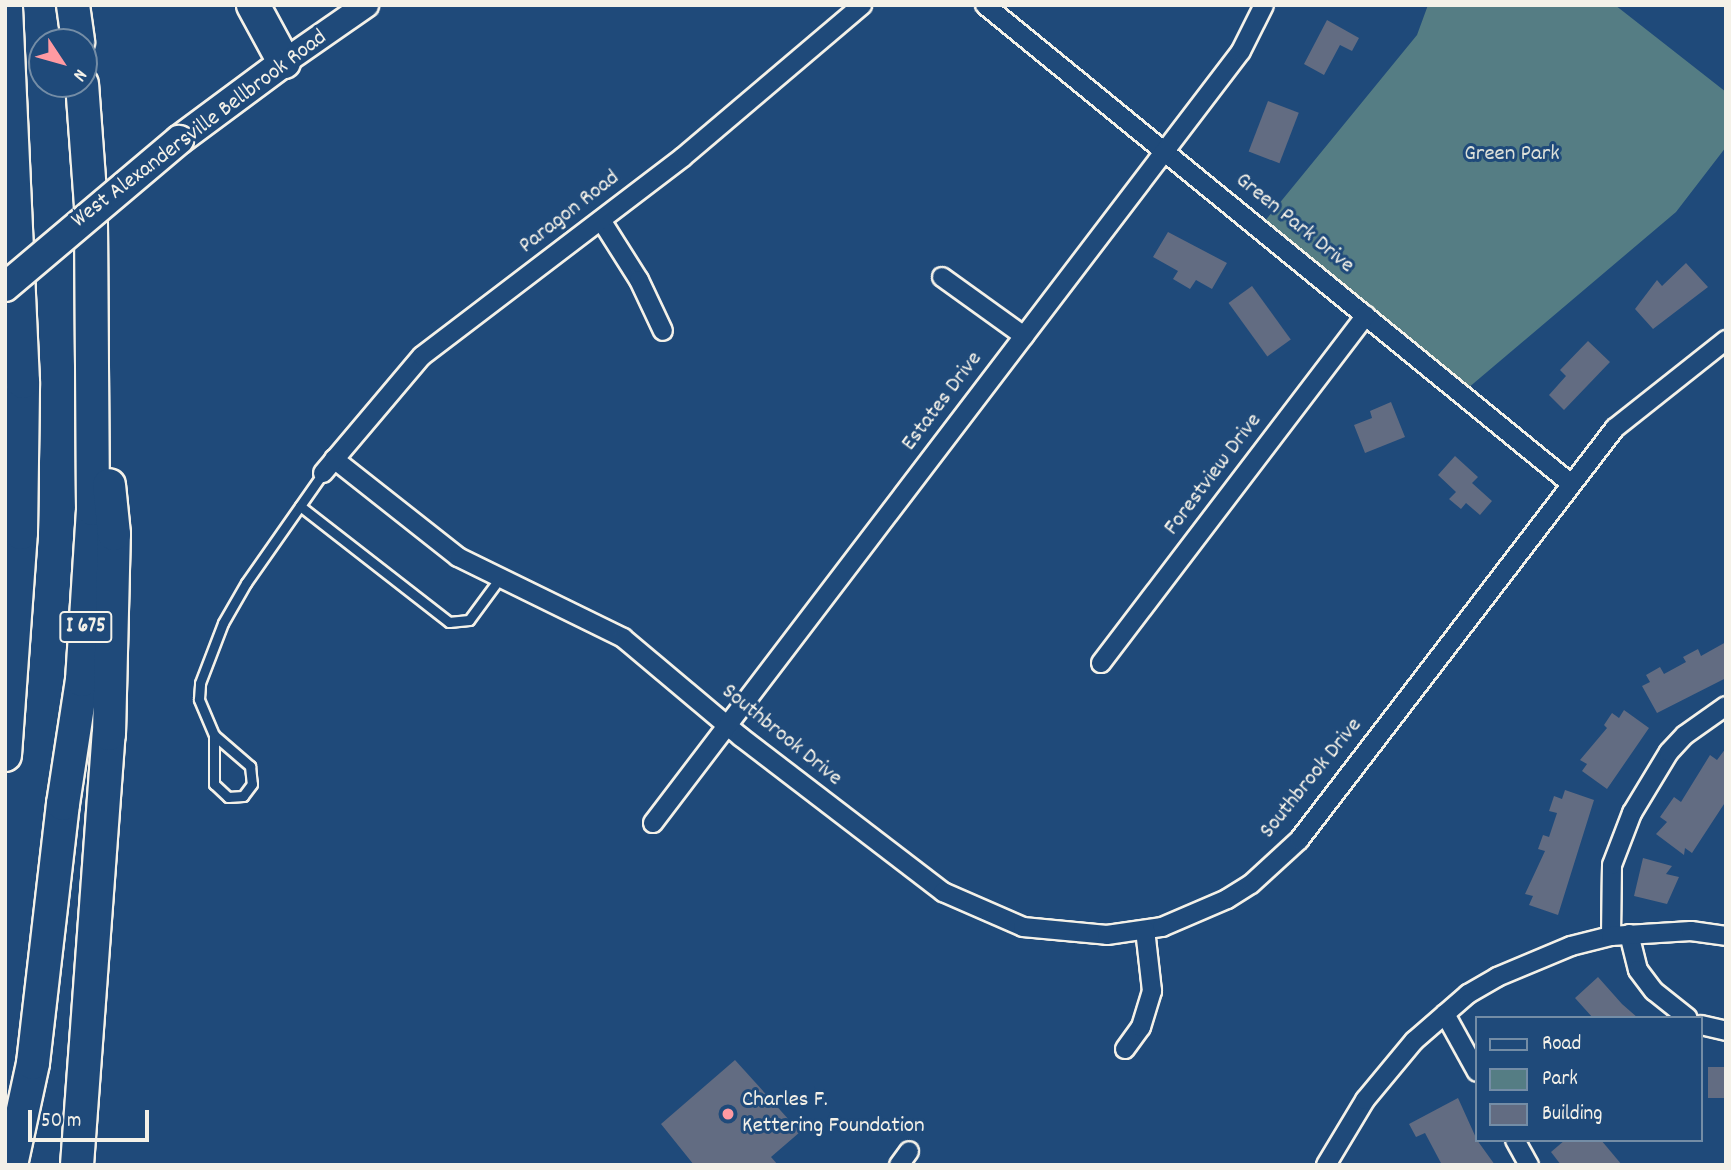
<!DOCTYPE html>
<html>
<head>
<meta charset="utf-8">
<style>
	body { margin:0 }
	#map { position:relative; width:1731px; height:1170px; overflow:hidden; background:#1f4a7a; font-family:Dekko,sans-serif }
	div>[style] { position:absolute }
	.green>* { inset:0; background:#557d84 }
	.building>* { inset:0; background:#626c82; transform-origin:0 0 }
	.roads { filter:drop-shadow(2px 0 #f4f1e8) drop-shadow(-2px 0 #f4f1e8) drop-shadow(0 2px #f4f1e8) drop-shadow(0 -2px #f4f1e8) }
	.lane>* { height:9px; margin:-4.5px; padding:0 4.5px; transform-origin:4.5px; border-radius:4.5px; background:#1f4a7a }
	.street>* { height:18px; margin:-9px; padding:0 9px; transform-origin:9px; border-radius:9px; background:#1f4a7a }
	.secondary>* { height:24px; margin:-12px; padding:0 12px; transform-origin:12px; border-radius:12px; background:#1f4a7a }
	.primary>* { height:28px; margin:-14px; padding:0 14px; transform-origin:14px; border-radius:14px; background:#1f4a7a }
	.highway>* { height:32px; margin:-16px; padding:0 16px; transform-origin:16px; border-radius:16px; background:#1f4a7a }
	.bridges { filter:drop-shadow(2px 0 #f4f1e8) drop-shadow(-2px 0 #f4f1e8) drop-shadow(0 2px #f4f1e8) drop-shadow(0 -2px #f4f1e8) }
	.primary-bridge>* { height:28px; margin:-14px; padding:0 14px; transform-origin:14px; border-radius:14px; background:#1f4a7a }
	.dots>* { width:19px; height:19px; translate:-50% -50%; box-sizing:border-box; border:4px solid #1f4a7a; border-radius:50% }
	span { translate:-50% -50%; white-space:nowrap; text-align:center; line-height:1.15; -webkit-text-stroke:6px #1f4a7a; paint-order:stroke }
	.shield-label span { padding:2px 5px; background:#1f4a7a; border:2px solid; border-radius:5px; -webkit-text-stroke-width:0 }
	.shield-label { font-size:21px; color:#f4f1e8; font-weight:700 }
	.street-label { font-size:23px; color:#f4f1e8 }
	.park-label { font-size:23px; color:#dce0d9 }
	.poi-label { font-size:23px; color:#f4f1e8 }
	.left { translate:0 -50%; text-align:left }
	.frame { position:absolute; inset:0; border:7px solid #f4f1e8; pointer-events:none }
	.legend { position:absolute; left:1475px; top:1016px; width:228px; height:126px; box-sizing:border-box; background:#1f4a7a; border:2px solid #748da6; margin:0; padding:9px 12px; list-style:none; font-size:21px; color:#f4f1e8 }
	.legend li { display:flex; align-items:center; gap:14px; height:35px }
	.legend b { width:35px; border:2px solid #748da6 }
	.north { position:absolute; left:28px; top:28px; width:70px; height:70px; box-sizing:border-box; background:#1f4a7a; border:2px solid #748da6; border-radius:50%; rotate:126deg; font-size:19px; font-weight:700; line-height:28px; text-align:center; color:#f4f1e8 }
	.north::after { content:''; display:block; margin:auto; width:24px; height:32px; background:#ff9aa2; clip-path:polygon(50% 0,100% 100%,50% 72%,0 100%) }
	.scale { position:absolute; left:28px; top:1110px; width:121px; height:32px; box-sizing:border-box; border:4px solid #f4f1e8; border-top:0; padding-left:9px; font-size:21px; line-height:24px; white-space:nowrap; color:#f4f1e8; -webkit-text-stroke:5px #1f4a7a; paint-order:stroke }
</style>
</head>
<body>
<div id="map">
	<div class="green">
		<div style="clip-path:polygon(1428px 5px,1615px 5px,1726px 92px,1726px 147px,1676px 212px,1461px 394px,1260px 227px,1417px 35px)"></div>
	</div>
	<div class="building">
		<div style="clip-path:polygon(1327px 20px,1359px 38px,1352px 51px,1340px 45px,1324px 75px,1304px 64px)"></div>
		<div style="left:1268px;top:101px;width:33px;height:54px;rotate:21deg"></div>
		<div style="clip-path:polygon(1168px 232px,1227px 263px,1212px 289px,1196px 280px,1190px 289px,1173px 279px,1178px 271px,1153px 257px)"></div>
		<div style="clip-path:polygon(1686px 263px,1708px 287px,1653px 329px,1635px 309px,1657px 280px,1662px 286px)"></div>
		<div style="left:1252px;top:286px;width:66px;height:29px;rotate:54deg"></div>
		<div style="clip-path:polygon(1588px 341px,1610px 362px,1564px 410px,1549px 395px,1566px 376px,1560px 370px)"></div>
		<div style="clip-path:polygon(1391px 402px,1405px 437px,1365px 453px,1354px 425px,1372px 418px,1370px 411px)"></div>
		<div style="clip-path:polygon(1455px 456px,1478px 477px,1472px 483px,1492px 501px,1480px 515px,1466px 503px,1461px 509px,1449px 499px,1456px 492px,1438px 475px)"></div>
		<div style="clip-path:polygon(1726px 642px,1726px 678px,1657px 713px,1642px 686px,1650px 682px,1646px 675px,1660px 667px,1664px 674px,1686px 662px,1683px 657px,1698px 649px,1701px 656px)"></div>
		<div style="clip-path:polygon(1624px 710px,1649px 728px,1607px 789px,1582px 771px,1587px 764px,1580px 760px,1607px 728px,1604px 725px,1612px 713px,1619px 718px)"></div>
		<div style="clip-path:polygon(1726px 748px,1726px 801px,1692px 853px,1685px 848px,1684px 855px,1656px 834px,1667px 822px,1660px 817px,1674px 797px,1681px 802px,1710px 755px,1717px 760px)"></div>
		<div style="clip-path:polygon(1565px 790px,1594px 800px,1558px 915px,1529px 905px,1533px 896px,1525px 894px,1545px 851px,1538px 849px,1543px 835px,1549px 837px,1557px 813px,1549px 811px,1554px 796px,1562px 799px)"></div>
		<div style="clip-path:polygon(1643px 858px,1672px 866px,1666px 874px,1679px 877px,1667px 904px,1634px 896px)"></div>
		<div style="clip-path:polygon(1598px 977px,1622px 1004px,1638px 1018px,1593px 1018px,1575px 998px)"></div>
		<div style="clip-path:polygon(735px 1060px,800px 1132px,771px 1157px,778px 1165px,694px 1165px,661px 1124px)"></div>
		<div style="left:1708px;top:1067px;width:18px;height:31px"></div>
		<div style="clip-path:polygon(1458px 1098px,1477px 1140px,1495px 1165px,1442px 1165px,1425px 1133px,1416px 1137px,1409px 1124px)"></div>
		<div style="clip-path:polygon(1565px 1140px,1601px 1140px,1622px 1165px,1561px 1165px,1551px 1152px)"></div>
	</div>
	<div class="roads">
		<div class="lane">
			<div style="left:300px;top:506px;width:189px;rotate:37.9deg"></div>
			<div style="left:449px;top:622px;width:20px;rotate:-6deg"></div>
			<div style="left:469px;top:620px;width:52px;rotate:-53.6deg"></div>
			<div style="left:214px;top:735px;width:48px;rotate:40.7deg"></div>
			<div style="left:250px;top:766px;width:18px;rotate:84deg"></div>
			<div style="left:252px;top:784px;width:15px;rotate:127deg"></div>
			<div style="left:243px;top:796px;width:15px;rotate:176deg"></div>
			<div style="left:228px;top:797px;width:19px;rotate:-137deg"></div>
			<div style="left:214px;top:784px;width:49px;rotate:-90deg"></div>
			<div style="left:214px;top:735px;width:39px;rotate:-113deg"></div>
			<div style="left:199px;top:699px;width:16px;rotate:-86deg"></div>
			<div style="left:200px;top:683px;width:64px;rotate:-69deg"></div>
			<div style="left:223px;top:623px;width:46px;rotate:-60.1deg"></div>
			<div style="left:246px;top:583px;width:134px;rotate:-55deg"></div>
		</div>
		<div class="street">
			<div style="left:985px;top:5px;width:755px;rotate:39.25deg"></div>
			<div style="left:601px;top:220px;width:71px;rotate:57.7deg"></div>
			<div style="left:639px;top:280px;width:56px;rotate:64.8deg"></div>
			<div style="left:942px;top:277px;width:101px;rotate:35.7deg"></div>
			<div style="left:334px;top:459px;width:158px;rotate:38.3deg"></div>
			<div style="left:458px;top:557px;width:184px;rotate:26.1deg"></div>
			<div style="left:623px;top:638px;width:154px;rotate:40deg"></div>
			<div style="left:741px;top:737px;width:255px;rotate:37.5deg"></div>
			<div style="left:943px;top:892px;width:87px;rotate:23.6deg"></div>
			<div style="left:1023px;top:927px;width:84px;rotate:5.4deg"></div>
			<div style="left:1107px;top:935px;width:56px;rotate:-8.3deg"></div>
			<div style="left:1162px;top:927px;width:71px;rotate:-23.3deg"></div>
			<div style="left:1227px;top:899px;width:28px;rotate:-32deg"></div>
			<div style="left:1251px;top:884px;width:65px;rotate:-42.5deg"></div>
			<div style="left:1299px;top:840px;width:519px;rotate:-52.51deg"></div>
			<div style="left:1615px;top:428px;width:142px;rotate:-38.4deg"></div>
			<div style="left:323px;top:473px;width:153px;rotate:-49.8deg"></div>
			<div style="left:422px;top:356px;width:328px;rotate:-37.3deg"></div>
			<div style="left:683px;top:157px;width:235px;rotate:-40.3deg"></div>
			<div style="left:1101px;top:663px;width:437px;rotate:-52.7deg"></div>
			<div style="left:653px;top:823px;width:970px;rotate:-52.7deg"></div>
			<div style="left:1241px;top:51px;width:51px;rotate:-63.4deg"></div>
			<div style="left:1629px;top:934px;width:37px;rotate:76deg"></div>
			<div style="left:1638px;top:970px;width:26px;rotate:53deg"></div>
			<div style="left:1654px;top:991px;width:43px;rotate:38.5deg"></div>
			<div style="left:1611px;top:936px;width:71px;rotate:-89.2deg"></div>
			<div style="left:1612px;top:865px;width:56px;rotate:-69deg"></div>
			<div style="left:1632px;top:813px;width:71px;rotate:-58.8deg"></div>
			<div style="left:1669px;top:752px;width:23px;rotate:-47deg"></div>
			<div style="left:1685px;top:735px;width:50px;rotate:-35.3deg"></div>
			<div style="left:1445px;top:1014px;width:66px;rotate:61.1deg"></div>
			<div style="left:1701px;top:1025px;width:26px;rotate:13deg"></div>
			<div style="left:1125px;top:1049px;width:27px;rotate:-54deg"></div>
			<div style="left:1141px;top:1027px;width:38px;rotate:-73deg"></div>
			<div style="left:1152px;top:991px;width:61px;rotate:-96.5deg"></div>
			<div style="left:1515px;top:1140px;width:29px;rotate:61deg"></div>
			<div style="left:899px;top:1165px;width:17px;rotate:-54deg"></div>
			<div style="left:1326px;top:1165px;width:76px;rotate:-59deg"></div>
			<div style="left:1365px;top:1100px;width:77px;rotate:-50.3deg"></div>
			<div style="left:1414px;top:1041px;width:72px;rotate:-41deg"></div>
			<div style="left:1468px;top:994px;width:34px;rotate:-30deg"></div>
			<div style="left:1497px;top:977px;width:80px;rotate:-22.7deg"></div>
			<div style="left:1571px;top:946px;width:41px;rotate:-14deg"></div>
			<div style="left:1611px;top:936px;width:80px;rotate:-3.6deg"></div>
			<div style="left:1691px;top:931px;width:35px;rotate:8deg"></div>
		</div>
		<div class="secondary">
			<div style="left:284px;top:62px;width:100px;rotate:-34.8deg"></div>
		</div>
		<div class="primary">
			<div style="left:179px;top:140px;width:131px;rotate:-36.6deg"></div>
		</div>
		<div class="highway">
			<div style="left:73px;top:5px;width:37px;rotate:82deg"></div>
			<div style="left:253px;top:5px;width:65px;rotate:61.5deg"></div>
			<div style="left:5px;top:755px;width:223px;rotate:-85.9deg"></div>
			<div style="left:21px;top:533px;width:151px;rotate:-89.2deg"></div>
			<div style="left:23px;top:382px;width:377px;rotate:-92.6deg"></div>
			<div style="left:11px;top:1165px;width:104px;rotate:-77.8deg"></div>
			<div style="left:33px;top:1063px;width:261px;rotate:-83.4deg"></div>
			<div style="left:63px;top:804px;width:125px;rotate:-81.3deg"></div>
			<div style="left:82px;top:680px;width:171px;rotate:-86.3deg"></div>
			<div style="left:93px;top:509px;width:303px;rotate:-90.4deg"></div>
			<div style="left:91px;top:206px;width:122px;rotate:-94.2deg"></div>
			<div style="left:77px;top:1165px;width:432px;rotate:-85.8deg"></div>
			<div style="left:109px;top:734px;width:200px;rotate:-88.6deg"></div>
			<div style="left:114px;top:534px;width:49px;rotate:-95.8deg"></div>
		</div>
	</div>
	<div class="bridges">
		<div class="primary-bridge">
			<div style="left:5px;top:287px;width:228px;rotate:-40.2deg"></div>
		</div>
	</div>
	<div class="dots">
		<div style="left:728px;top:1114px;background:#ff9aa2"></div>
	</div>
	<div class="shield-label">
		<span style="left:86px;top:627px">I 675</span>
	</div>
	<div class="street-label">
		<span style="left:200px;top:130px;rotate:-37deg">West Alexandersville Bellbrook Road</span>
		<span style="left:570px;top:213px;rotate:-38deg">Paragon Road</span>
		<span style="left:1294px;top:224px;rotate:39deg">Green Park Drive</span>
		<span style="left:943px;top:402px;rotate:-53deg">Estates Drive</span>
		<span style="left:1214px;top:475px;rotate:-53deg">Forestview Drive</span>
		<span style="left:781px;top:736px;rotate:39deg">Southbrook Drive</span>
		<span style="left:1312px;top:779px;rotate:-51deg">Southbrook Drive</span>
	</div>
	<div class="park-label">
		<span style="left:1512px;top:155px">Green Park</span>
	</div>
	<div class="poi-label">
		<span class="left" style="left:742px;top:1114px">Charles F.<br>Kettering Foundation</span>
	</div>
	<div class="frame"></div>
	<ul class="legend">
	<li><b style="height:9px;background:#1f4a7a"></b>Road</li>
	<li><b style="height:19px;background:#557d84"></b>Park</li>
	<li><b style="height:19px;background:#626c82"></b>Building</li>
	</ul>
	<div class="north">N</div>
	<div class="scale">50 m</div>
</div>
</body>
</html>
